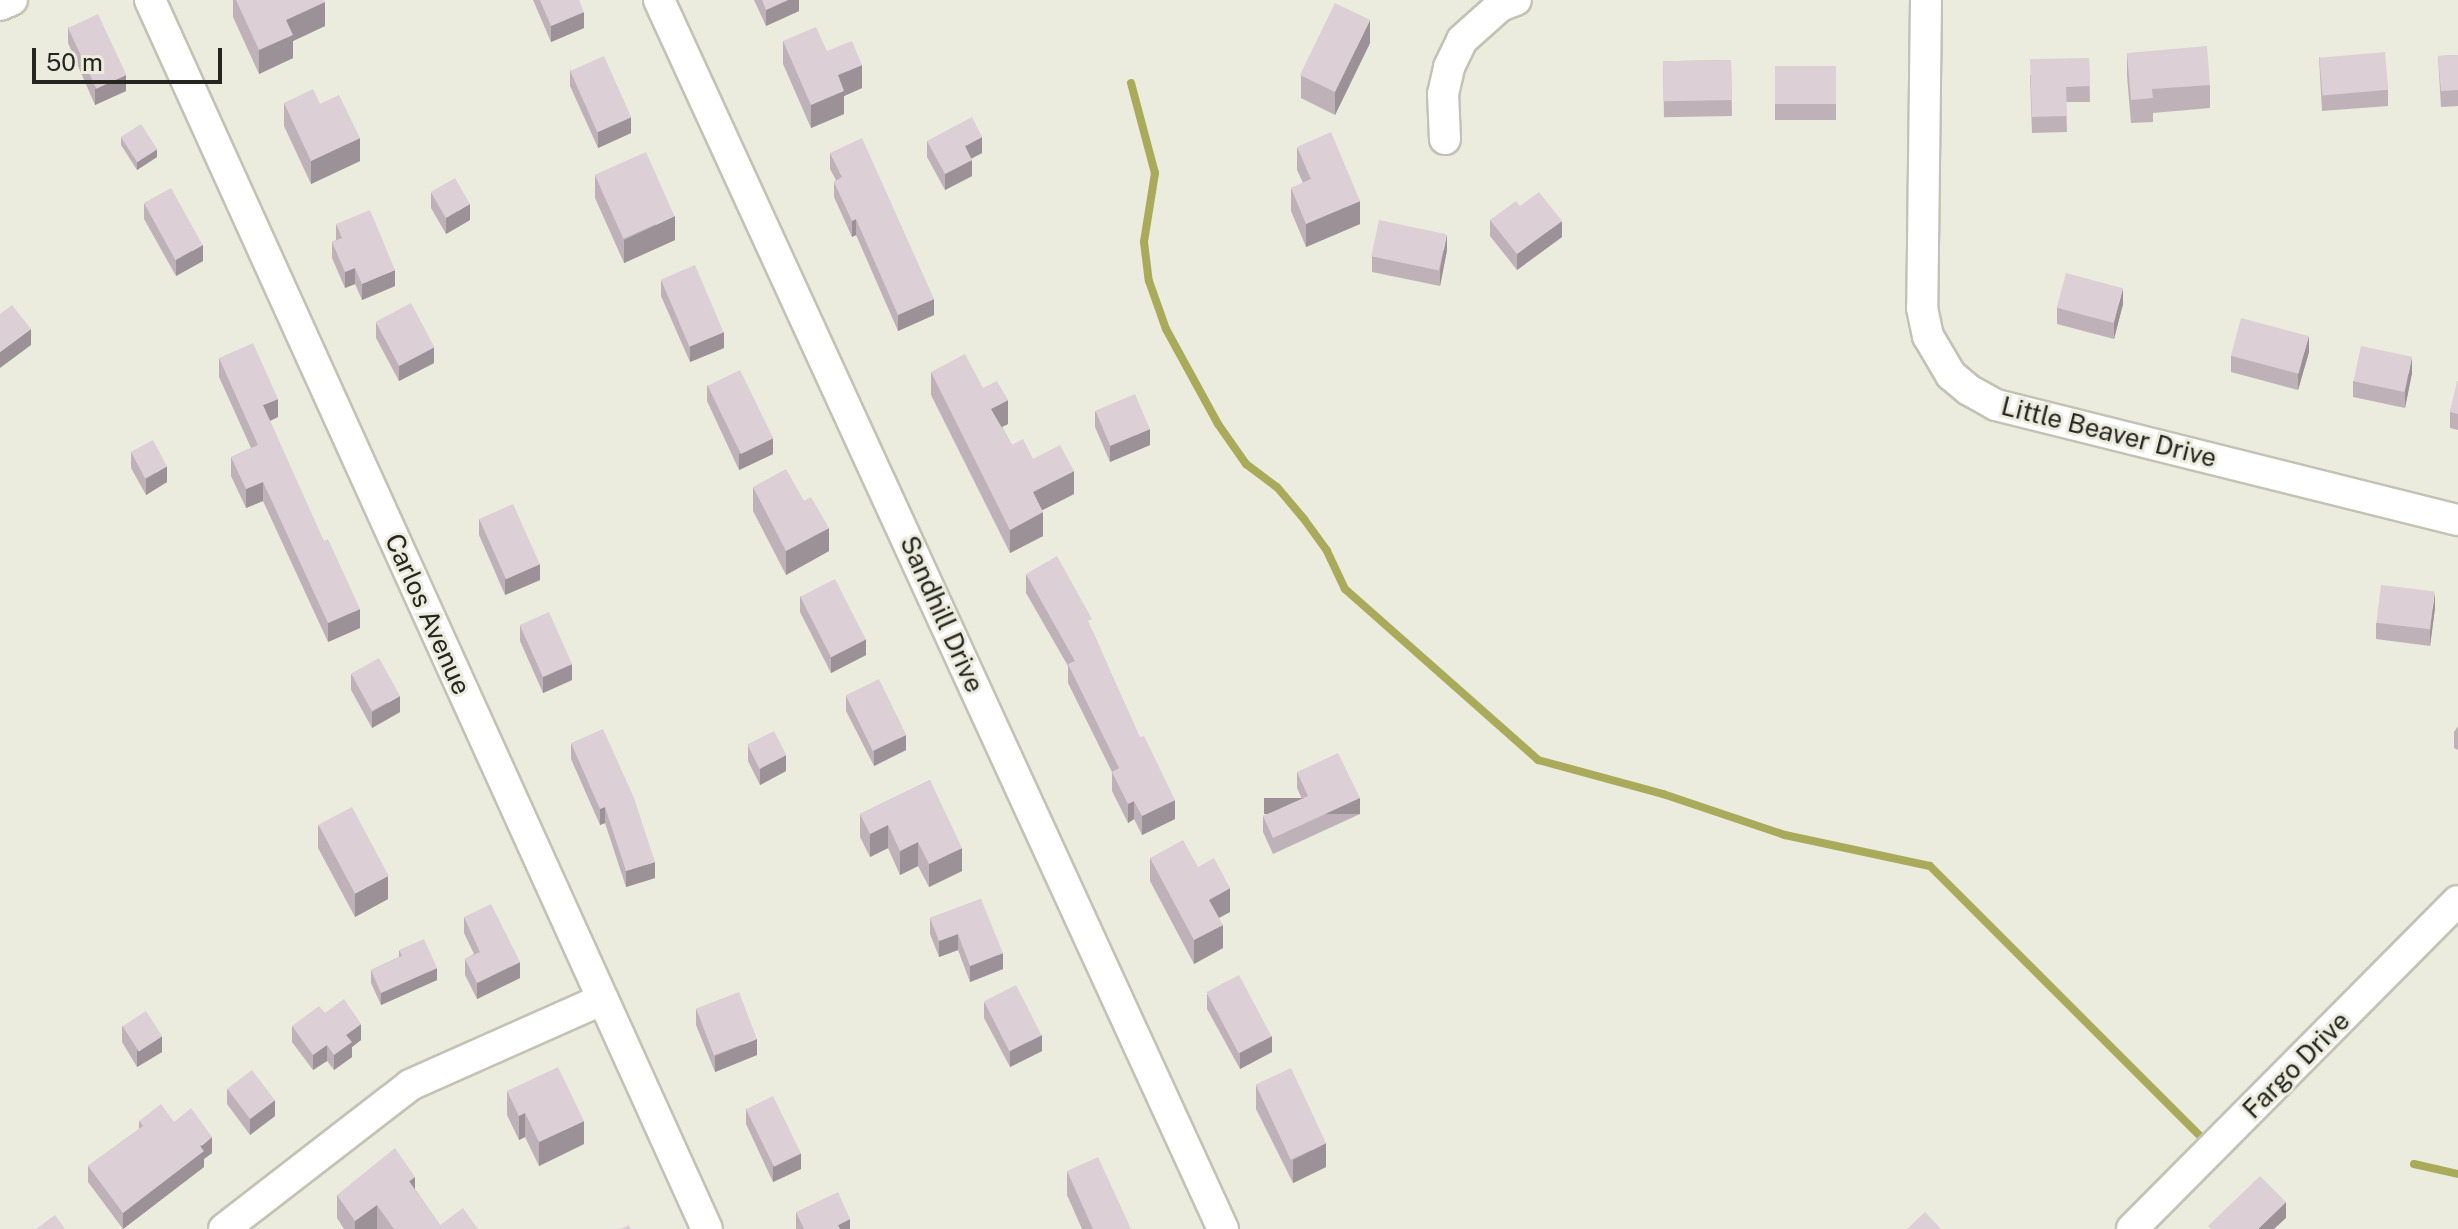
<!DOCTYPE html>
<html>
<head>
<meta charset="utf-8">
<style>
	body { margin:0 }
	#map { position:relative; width:2458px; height:1229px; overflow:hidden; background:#ebecde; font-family:"Public Sans",sans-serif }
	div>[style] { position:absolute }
	.stream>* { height:8px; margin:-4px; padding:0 4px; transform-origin:4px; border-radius:4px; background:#aaaa5b }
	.roads { filter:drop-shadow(2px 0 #c2c2b5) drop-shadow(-2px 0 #c2c2b5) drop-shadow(0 2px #c2c2b5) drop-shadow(0 -2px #c2c2b5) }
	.street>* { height:30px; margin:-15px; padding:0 15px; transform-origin:15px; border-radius:15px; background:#fff }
	.wall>* { inset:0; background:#beb2b8; transform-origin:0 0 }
	.shaded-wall>* { inset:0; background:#9b9196; transform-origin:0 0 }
	.building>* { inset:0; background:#ddcfd6; transform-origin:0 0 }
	span { translate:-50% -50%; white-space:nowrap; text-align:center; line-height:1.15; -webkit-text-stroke:6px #ebecde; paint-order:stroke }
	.street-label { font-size:26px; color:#262621 }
	.scale { position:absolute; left:32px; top:48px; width:190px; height:36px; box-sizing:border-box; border:4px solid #262621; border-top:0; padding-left:10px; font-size:24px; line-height:28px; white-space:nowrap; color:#262621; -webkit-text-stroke:6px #ebecde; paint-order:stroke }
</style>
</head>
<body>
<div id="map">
	<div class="stream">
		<div style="left:1131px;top:83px;width:93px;rotate:75.1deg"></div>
		<div style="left:1155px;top:173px;width:70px;rotate:99.1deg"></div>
		<div style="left:1144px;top:242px;width:39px;rotate:83deg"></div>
		<div style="left:1149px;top:281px;width:51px;rotate:70.5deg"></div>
		<div style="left:1166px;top:329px;width:108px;rotate:61.3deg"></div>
		<div style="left:1218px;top:424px;width:49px;rotate:55deg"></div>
		<div style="left:1246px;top:464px;width:39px;rotate:37deg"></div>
		<div style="left:1277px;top:487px;width:42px;rotate:49.8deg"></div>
		<div style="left:1304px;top:519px;width:39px;rotate:54deg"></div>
		<div style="left:1327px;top:551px;width:42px;rotate:64.7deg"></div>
		<div style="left:1345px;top:589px;width:258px;rotate:41.5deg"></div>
		<div style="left:1538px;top:760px;width:130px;rotate:15.2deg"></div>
		<div style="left:1663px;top:794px;width:129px;rotate:18.6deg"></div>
		<div style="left:1785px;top:835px;width:148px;rotate:12.1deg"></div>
		<div style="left:1930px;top:866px;width:386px;rotate:45deg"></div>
		<div style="left:2414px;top:1164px;width:45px;rotate:12.8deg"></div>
	</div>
	<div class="roads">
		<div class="street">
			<div style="left:150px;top:0;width:1349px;rotate:65.62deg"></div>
			<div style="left:659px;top:0;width:1352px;rotate:65.35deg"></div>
			<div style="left:1926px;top:0;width:308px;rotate:90.7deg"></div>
			<div style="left:1922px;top:308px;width:29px;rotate:78deg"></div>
			<div style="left:1928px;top:336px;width:45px;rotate:59.5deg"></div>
			<div style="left:1951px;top:375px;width:23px;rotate:40deg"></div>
			<div style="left:1969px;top:390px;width:31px;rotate:29deg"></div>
			<div style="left:1996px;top:405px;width:476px;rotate:14deg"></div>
			<div style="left:0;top:5px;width:13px;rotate:-23deg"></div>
			<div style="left:1445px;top:139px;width:45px;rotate:-92.5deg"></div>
			<div style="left:1443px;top:94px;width:28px;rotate:-77deg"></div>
			<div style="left:1449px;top:67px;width:30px;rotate:-64deg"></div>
			<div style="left:1462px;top:40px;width:51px;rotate:-41.8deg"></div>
			<div style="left:1500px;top:6px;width:17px;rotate:-21deg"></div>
			<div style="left:224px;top:1229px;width:235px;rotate:-37.7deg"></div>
			<div style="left:410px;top:1085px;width:211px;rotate:-24deg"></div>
			<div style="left:2132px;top:1229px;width:462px;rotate:-45.2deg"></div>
		</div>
	</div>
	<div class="wall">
		<div style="clip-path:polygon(233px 0,324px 0,325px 26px,293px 41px,293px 58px,259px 74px,233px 17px)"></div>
		<div style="clip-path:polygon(533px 0,579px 0,584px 28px,551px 42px)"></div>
		<div style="clip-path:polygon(754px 0,799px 0,799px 11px,766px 26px)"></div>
		<div style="clip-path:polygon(68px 27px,126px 91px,95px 105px,68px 43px)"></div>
		<div style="clip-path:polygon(783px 41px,827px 51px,862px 88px,844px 96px,844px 114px,811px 128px,783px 64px)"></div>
		<div style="clip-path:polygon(1370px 43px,1335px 115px,1301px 98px,1301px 75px)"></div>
		<div style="clip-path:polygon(2127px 53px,2210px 85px,2210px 108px,2153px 113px,2153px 122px,2131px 123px,2127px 76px)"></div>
		<div style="clip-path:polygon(2458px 55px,2458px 106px,2441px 107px,2438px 56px)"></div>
		<div style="clip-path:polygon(2319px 57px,2388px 90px,2388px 106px,2322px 111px)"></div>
		<div style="clip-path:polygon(2089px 58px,2090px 102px,2066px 102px,2067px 132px,2032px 133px,2030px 75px)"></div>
		<div style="left:1731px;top:60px;width:56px;height:68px;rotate:89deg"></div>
		<div style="left:1775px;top:66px;width:61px;height:54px"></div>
		<div style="clip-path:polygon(570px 70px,631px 133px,598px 148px,570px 86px)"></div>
		<div style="clip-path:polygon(284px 103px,320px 104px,360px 161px,311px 184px,284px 126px)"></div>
		<div style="clip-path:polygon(121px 137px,157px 157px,137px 170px,121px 145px)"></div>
		<div style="clip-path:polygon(927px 141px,982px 153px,971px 158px,972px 176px,945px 190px,927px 157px)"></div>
		<div style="clip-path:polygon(1297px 147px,1360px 224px,1306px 247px,1291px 211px,1291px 188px,1303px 183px,1297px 170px)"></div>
		<div style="clip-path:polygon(830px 153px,934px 315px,898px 331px,856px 235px,852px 237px,834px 197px,834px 182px,836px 180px,830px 169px)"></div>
		<div style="clip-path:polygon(595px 175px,675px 240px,624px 263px,595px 198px)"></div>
		<div style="clip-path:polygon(431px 192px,470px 220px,446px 234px,431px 208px)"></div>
		<div style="clip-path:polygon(144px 203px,203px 261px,176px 276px,144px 219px)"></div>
		<div style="clip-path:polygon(1520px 206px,1562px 237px,1517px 270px,1490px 236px,1490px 220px)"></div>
		<div style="clip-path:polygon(336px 224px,395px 286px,362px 300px,355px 284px,345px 288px,332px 258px,332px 242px,336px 240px)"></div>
		<div style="clip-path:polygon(1447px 250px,1440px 286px,1372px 272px,1372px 256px)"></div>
		<div style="clip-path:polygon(661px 280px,724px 348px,690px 362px,661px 296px)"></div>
		<div style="clip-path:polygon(2123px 304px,2114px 339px,2057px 324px,2057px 308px)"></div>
		<div style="clip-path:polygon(376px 322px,434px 363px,399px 381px,376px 338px)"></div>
		<div style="clip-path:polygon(2309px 352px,2298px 390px,2231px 372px,2231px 356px)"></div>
		<div style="clip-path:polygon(219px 358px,278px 417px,270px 421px,360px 628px,328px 642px,263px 501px,246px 508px,231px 476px,231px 457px,251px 448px,219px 377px)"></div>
		<div style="clip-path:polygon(931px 372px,983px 388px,1008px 424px,1002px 427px,1012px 445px,1033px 459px,1074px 494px,1042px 510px,1043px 536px,1010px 553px,931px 395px)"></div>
		<div style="clip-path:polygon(2412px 373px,2405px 408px,2353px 397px,2353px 381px)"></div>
		<div style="clip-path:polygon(2458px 381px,2458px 430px,2450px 428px,2450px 412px)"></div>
		<div style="clip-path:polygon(707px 385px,773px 454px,739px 470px,707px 401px)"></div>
		<div style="clip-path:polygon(1095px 411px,1150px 445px,1110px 462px,1095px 427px)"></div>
		<div style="clip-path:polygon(131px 452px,167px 482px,146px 495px,131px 468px)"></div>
		<div style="clip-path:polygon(753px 487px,804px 501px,829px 551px,786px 575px,753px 511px)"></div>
		<div style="clip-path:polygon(479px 519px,540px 580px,505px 595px,479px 535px)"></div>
		<div style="clip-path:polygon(1026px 574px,1092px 630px,1175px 819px,1142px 835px,1134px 819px,1128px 823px,1112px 791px,1112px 772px,1068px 683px,1068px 666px,1026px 593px)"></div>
		<div style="clip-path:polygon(800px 596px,866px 655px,831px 673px,800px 612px)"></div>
		<div style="clip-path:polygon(2435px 608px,2430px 646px,2376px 639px,2376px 623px)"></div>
		<div style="clip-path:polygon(520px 625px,572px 680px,543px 693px,520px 641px)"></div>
		<div style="clip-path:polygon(351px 674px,400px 712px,372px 728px,351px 690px)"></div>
		<div style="clip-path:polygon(846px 695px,906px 750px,874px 766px,846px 711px)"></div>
		<div style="clip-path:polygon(2458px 726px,2458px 750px,2454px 748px,2454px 732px)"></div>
		<div style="clip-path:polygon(571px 743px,655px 878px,626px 887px,605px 823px,600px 825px,571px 759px)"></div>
		<div style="clip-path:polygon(748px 745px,786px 771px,760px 785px,748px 761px)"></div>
		<div style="clip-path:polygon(1297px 772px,1360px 814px,1273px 854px,1263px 832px,1263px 816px,1302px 799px,1297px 788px)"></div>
		<div style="clip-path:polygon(930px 780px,962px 871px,929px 887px,918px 866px,900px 875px,888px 848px,870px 857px,860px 837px,860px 814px)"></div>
		<div style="clip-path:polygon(318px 825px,388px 899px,355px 917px,318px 848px)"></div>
		<div style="clip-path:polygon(1150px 858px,1198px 867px,1230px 912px,1219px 918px,1223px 948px,1194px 964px,1150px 881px)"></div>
		<div style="clip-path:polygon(981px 899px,1003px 969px,970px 982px,958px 950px,939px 957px,930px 934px,930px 918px)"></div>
		<div style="clip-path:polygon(464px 917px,520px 978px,477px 999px,465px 975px,465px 959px,474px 954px,464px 933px)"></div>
		<div style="clip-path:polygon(399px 950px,437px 980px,381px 1005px,371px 983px,371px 970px,399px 957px)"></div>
		<div style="clip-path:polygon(1207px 993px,1272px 1052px,1240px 1069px,1207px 1009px)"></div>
		<div style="clip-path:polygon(984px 1002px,1042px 1051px,1010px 1067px,984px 1018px)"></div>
		<div style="clip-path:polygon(696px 1009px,757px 1055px,715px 1072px,696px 1025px)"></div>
		<div style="clip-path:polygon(325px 1013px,361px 1040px,352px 1047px,352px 1057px,334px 1070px,327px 1061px,313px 1070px,292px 1042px,292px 1026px)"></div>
		<div style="clip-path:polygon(122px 1026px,162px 1052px,137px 1067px,122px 1042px)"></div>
		<div style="clip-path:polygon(1256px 1085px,1326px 1167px,1293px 1183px,1256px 1109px)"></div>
		<div style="clip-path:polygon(227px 1089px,275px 1116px,250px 1135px,227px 1104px)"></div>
		<div style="clip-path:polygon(507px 1091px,584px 1144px,539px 1166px,525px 1137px,519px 1140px,507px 1115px)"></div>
		<div style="clip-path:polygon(746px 1108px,801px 1169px,773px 1182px,746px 1124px)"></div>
		<div style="clip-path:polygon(139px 1121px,174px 1122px,212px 1153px,204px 1159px,204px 1167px,123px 1229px,88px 1182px,88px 1166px,139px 1129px)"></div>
		<div style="clip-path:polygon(1067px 1171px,1131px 1229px,1082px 1229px,1067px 1195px)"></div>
		<div style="clip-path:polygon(415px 1189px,440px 1225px,478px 1229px,344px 1229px,337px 1218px,337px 1195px)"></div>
		<div style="clip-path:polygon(796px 1212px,850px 1229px,796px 1229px)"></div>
	</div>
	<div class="shaded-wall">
		<div style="clip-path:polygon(788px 0,799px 0,799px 11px,766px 26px,766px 10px)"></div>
		<div style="clip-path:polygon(325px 2px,325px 26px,293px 41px,293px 58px,259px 74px,259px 50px,286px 20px)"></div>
		<div style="clip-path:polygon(584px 12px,584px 28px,551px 42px,551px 26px)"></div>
		<div style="clip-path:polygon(1370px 20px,1370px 43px,1335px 115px,1335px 92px)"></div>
		<div style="clip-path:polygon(862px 65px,862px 88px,844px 96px,844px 114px,811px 128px,811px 105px,838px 75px)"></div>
		<div style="clip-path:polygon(126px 75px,126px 91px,95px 105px,95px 89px)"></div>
		<div style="clip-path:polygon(631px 117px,631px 133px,598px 148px,598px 132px)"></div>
		<div style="clip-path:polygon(982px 137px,982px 153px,965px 162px,965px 146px)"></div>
		<div style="clip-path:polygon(360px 138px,360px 161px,311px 184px,311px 161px)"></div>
		<div style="clip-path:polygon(157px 149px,157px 157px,137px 170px,137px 161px)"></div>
		<div style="clip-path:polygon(972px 160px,972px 176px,945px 190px,945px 174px)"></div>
		<div style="clip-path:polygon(1360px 201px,1360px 224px,1306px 247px,1306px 224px)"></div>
		<div style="clip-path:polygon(470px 204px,470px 220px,446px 234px,446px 218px)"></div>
		<div style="clip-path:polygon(675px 216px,675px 240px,624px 263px,624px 240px)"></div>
		<div style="clip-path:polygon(856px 219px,856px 235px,852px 237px,852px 221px)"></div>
		<div style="clip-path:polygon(1562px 221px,1562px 237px,1517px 270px,1517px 254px)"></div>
		<div style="clip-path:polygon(1447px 234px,1447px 250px,1440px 286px,1440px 270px)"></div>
		<div style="clip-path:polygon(203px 245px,203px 261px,176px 276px,176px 260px)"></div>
		<div style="clip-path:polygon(355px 268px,355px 284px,345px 288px,345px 272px)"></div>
		<div style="clip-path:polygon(395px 270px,395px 286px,362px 300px,362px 284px)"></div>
		<div style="clip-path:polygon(2123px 288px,2123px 304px,2114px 339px,2114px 323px)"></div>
		<div style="clip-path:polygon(934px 299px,934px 315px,898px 331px,898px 315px)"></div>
		<div style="clip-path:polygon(31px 329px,31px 345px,0 368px,0 352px)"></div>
		<div style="clip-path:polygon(724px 332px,724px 348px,690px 362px,690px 346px)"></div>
		<div style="clip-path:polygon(2309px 336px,2309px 352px,2298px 390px,2298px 374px)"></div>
		<div style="clip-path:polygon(434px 347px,434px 363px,399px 381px,399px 365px)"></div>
		<div style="clip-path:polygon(2412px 357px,2412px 373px,2405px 408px,2405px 392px)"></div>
		<div style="clip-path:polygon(278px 399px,278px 417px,263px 424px,263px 405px)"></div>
		<div style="clip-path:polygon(1008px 400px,1008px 424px,991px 432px,991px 409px)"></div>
		<div style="clip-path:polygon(1150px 429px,1150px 445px,1110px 462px,1110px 446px)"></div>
		<div style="clip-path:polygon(773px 438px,773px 454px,739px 470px,739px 454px)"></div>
		<div style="clip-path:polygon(167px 466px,167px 482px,146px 495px,146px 479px)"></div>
		<div style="clip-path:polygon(1074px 471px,1074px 494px,1033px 515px,1033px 492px)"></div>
		<div style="clip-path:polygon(263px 482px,263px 501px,246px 508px,246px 489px)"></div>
		<div style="clip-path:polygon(1043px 512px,1043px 536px,1010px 553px,1010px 530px)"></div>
		<div style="clip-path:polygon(829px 528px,829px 551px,786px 575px,786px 551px)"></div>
		<div style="clip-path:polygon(540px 564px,540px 580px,505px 595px,505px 579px)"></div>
		<div style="clip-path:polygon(2435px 592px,2435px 608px,2430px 646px,2430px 630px)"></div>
		<div style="clip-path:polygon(360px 609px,360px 628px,328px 642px,328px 623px)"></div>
		<div style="clip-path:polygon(866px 639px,866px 655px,831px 673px,831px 657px)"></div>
		<div style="clip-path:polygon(572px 664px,572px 680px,543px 693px,543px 677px)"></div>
		<div style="clip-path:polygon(400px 696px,400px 712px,372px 728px,372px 712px)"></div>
		<div style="clip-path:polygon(906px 735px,906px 750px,874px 766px,874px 750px)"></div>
		<div style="clip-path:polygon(786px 755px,786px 771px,760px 785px,760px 769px)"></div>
		<div style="left:1360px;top:798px;width:16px;height:96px;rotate:90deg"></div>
		<div style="clip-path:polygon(1175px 800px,1175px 819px,1142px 835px,1142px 816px)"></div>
		<div style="clip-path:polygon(1134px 801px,1134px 819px,1128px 823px,1128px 804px)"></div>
		<div style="clip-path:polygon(605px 807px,605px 823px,600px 825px,600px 809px)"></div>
		<div style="clip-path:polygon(888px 825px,888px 848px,870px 857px,870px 834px)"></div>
		<div style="clip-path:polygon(918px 842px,918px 866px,900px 875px,900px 851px)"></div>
		<div style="clip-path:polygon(962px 848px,962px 871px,929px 887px,929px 864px)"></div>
		<div style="clip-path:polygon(655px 862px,655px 878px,626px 887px,626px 871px)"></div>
		<div style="clip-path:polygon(388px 876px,388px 899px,355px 917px,355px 893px)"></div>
		<div style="clip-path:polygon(1230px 888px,1230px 912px,1209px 923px,1209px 900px)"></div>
		<div style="clip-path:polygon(1223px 925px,1223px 948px,1194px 964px,1194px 940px)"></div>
		<div style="clip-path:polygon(958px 934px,958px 950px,939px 957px,939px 941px)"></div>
		<div style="clip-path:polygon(1003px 953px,1003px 969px,970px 982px,970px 966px)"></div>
		<div style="clip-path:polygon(520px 962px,520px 978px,477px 999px,477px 983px)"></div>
		<div style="clip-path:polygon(437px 968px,437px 980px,381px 1005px,381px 993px)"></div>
		<div style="clip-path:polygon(361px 1024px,361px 1040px,352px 1047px,352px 1057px,334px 1070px,334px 1055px,346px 1035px)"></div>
		<div style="clip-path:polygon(1042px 1035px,1042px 1051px,1010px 1067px,1010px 1051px)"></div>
		<div style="clip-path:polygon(162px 1036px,162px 1052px,137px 1067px,137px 1051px)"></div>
		<div style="clip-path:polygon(1272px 1036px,1272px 1052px,1240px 1069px,1240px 1053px)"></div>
		<div style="clip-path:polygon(757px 1039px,757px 1055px,715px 1072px,715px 1056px)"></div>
		<div style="clip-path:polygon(327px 1045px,327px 1061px,313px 1070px,313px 1055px)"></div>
		<div style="clip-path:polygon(275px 1100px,275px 1116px,250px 1135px,250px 1119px)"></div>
		<div style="clip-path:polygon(525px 1113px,525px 1137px,519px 1140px,519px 1116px)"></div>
		<div style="clip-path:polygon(584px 1121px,584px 1144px,539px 1166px,539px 1142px)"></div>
		<div style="clip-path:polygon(212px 1137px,212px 1153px,204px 1159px,204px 1167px,123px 1229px,123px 1213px)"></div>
		<div style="clip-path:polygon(1326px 1143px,1326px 1167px,1293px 1183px,1293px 1160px)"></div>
		<div style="clip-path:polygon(801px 1153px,801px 1169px,773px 1182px,773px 1166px)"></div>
		<div style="clip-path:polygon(415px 1177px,415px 1200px,409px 1181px)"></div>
		<div style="clip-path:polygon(2286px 1202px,2286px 1218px,2274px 1229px,2258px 1229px)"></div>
		<div style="clip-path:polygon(377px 1205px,377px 1229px,355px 1229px,355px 1221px)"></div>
		<div style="clip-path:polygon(850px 1219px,850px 1229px,838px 1229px,838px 1225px)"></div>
	</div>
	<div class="building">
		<div style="clip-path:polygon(236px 0,324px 0,325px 2px,286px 20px,293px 35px,259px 50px)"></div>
		<div style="clip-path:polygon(540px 0,579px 0,584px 12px,551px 26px)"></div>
		<div style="clip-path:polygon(762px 0,788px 0,766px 10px)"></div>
		<div style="left:1335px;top:3px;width:39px;height:80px;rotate:26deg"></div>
		<div style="left:98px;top:14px;width:67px;height:33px;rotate:65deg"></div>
		<div style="clip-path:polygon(816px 27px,827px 51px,852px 41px,862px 65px,838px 75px,844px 91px,811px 105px,783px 41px)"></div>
		<div style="clip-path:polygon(2207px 46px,2210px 85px,2152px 89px,2153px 98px,2131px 100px,2127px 53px)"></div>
		<div style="left:2385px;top:52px;width:38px;height:66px;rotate:85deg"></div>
		<div style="clip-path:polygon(2458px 55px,2458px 90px,2441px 91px,2438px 56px)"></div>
		<div style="left:604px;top:56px;width:67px;height:37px;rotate:66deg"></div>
		<div style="clip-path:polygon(2089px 58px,2090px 86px,2066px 87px,2067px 116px,2032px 117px,2030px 59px)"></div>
		<div style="left:1731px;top:60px;width:40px;height:68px;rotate:89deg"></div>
		<div style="left:1775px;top:66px;width:61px;height:38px"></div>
		<div style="clip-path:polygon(313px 89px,320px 104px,339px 95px,360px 138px,311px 161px,284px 103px)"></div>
		<div style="clip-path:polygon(972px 117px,982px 137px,965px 146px,972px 160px,945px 174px,927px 141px)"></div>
		<div style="left:141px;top:124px;width:30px;height:24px;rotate:57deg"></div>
		<div style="clip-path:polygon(1331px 132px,1360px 201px,1306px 224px,1291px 188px,1311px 179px,1297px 147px)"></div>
		<div style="clip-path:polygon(862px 138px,934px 299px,898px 315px,856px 219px,852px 221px,834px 182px,842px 177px,830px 153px)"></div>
		<div style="left:646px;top:152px;width:70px;height:56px;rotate:66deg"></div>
		<div style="left:455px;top:178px;width:30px;height:28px;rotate:60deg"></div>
		<div style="left:171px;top:188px;width:65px;height:31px;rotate:61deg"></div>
		<div style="clip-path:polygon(1539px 192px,1562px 221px,1517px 254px,1490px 220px,1516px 201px,1520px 206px)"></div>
		<div style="clip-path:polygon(370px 210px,395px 270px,362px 284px,355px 268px,345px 272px,332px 242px,342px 238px,336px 224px)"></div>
		<div style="left:1379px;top:220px;width:69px;height:37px;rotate:12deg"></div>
		<div style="left:695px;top:265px;width:73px;height:37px;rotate:67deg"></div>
		<div style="left:2066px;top:273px;width:59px;height:36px;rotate:15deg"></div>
		<div style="left:411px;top:303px;width:50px;height:40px;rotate:62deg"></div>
		<div style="clip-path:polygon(12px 305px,31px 329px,0 352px,0 314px)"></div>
		<div style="left:2241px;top:318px;width:70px;height:39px;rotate:15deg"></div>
		<div style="clip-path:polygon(253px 343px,278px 399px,263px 405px,324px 541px,328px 539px,360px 609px,328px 623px,263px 482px,246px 489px,231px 457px,258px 445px,219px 358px)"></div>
		<div style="left:2361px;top:346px;width:52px;height:36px;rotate:12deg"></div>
		<div style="clip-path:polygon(965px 354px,983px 388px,997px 381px,1008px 400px,991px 409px,1012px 445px,1023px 439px,1033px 459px,1060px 445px,1074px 471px,1033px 492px,1043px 512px,1010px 530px,931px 372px)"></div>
		<div style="left:740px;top:370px;width:76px;height:36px;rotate:64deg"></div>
		<div style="clip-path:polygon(2457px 381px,2458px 381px,2458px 414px,2450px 412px)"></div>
		<div style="left:1135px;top:394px;width:38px;height:43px;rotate:67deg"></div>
		<div style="left:153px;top:440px;width:30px;height:25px;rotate:62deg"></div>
		<div style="clip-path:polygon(786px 469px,804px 501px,811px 497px,829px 528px,786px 551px,753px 487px)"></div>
		<div style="left:513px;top:504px;width:66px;height:37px;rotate:66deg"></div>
		<div style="clip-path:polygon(1057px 556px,1092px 619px,1088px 621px,1140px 737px,1144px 736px,1175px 800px,1142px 816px,1134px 801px,1128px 804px,1112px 772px,1119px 768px,1068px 664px,1075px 661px,1026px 574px)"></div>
		<div style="left:835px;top:579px;width:68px;height:39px;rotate:63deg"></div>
		<div style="left:2381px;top:585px;width:54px;height:38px;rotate:7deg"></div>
		<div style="left:549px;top:612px;width:57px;height:32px;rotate:66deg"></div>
		<div style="left:379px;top:658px;width:43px;height:32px;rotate:61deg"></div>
		<div style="left:879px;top:679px;width:62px;height:37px;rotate:64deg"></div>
		<div style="clip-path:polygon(603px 729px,634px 798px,655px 862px,626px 871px,605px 807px,600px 809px,571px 743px)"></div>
		<div style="left:774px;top:731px;width:27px;height:30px;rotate:63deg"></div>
		<div style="clip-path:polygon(1338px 753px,1360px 798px,1273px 838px,1263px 816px,1308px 796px,1297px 772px)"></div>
		<div style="clip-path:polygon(930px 780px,962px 848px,929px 864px,918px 842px,900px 851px,888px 825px,870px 834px,860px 814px)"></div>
		<div style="left:352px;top:807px;width:78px;height:38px;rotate:62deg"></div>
		<div style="clip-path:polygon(1183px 840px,1198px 867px,1214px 858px,1230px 888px,1209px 900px,1223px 925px,1194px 940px,1150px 858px)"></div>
		<div style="clip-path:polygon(981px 899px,1003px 953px,970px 966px,958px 934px,939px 941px,930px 918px)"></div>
		<div style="clip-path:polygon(491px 904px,520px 962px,477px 983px,465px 959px,480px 952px,464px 917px)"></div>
		<div style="clip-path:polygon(424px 939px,437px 968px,381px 993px,371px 970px,402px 956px,399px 950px)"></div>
		<div style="left:1239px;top:975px;width:69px;height:37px;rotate:62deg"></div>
		<div style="left:1016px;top:985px;width:56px;height:36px;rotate:63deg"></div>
		<div style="left:739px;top:992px;width:50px;height:46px;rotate:69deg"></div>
		<div style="clip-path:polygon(344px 999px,361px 1024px,346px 1035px,352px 1042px,334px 1055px,327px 1045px,313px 1055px,292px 1026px,319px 1006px,325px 1013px)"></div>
		<div style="left:146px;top:1011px;width:30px;height:28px;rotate:57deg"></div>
		<div style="clip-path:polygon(558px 1067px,584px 1121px,539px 1142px,525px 1113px,519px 1116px,507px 1091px)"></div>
		<div style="left:1291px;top:1068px;width:83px;height:39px;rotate:65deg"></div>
		<div style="left:252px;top:1070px;width:38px;height:31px;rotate:53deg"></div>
		<div style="left:773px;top:1096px;width:64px;height:30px;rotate:64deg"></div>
		<div style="clip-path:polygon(161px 1104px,174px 1122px,191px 1108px,212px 1137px,200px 1146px,204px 1151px,123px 1213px,88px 1166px,143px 1126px,139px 1121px)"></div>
		<div style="clip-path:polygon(395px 1148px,415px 1177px,409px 1181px,440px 1225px,463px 1208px,478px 1229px,394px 1229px,377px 1205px,355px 1221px,337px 1195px)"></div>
		<div style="clip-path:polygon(1098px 1157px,1131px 1229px,1093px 1229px,1067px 1171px)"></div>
		<div style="clip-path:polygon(2260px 1176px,2286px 1202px,2258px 1229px,2211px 1229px,2208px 1226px)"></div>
		<div style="clip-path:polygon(838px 1192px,850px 1219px,838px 1225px,840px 1229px,804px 1229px,796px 1212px)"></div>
		<div style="clip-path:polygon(1925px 1212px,1941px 1229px,1907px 1229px)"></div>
		<div style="clip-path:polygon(55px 1215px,65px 1229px,36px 1229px)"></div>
		<div style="clip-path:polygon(629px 1225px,631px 1229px,620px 1229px)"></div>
	</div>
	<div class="street-label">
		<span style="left:2109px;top:432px;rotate:14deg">Little Beaver Drive</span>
		<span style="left:428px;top:614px;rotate:66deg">Carlos Avenue</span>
		<span style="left:942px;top:614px;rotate:66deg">Sandhill Drive</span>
		<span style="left:2296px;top:1065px;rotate:-45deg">Fargo Drive</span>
	</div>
	<div class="scale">50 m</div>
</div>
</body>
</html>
